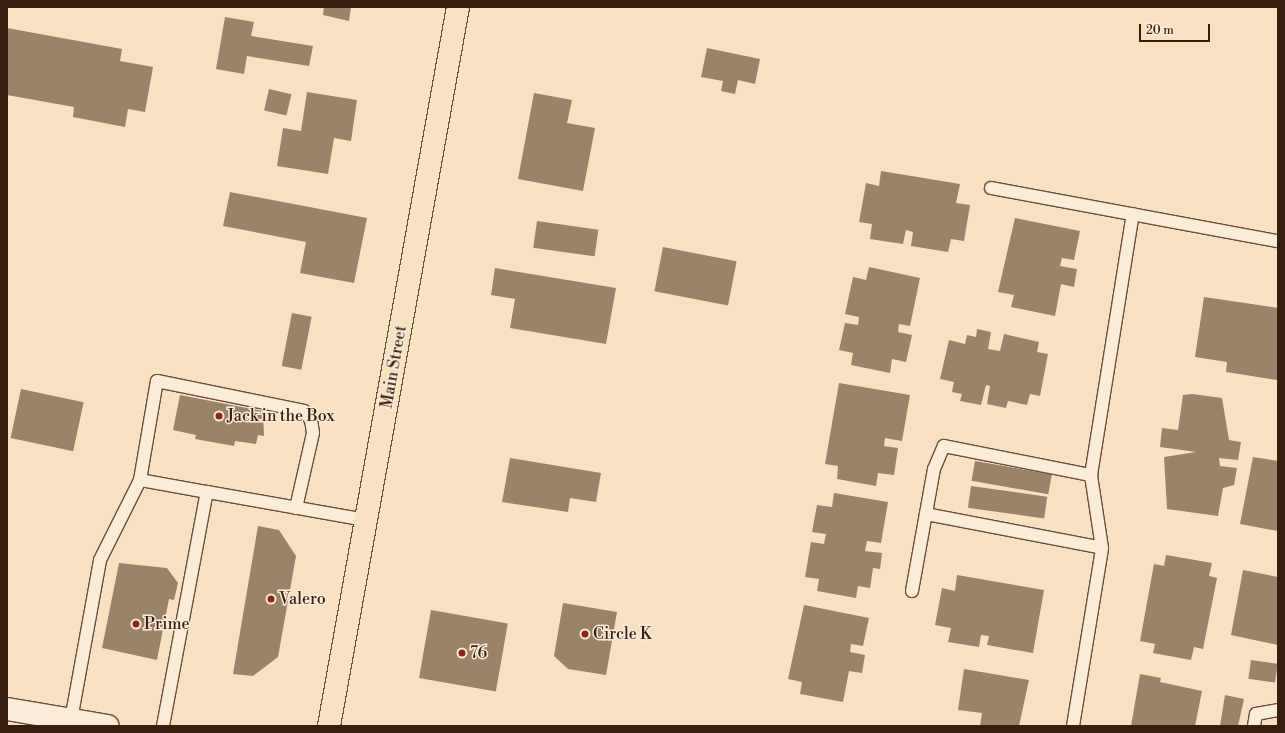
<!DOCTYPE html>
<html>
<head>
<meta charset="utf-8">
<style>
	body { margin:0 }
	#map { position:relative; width:1285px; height:733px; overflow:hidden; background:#f7e1c1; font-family:"Libre Bodoni",serif }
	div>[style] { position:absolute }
	.building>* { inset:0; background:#9b836b; transform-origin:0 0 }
	.roads { filter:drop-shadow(1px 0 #674f3b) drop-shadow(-1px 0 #674f3b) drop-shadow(0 1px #674f3b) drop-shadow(0 -1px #674f3b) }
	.service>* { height:12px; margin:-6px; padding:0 6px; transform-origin:6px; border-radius:6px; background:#faecd7 }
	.tertiary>* { height:22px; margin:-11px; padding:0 11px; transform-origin:11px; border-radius:11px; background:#faecd7 }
	.primary>* { height:22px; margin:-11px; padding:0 11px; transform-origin:11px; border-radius:11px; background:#f7e1c1 }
	.dots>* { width:11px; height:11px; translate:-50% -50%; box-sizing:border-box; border:2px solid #faecd7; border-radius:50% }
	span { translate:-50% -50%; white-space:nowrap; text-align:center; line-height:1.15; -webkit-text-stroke:3px #faecd7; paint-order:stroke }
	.street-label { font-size:16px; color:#371e0e }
	.poi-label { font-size:16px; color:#371e0e }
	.left { translate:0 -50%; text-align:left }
	.frame { position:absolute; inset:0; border:8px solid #371e0e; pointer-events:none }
	.scale { position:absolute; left:1139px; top:24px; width:71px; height:18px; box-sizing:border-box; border:2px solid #371e0e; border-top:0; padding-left:5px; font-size:12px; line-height:14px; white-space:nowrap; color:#371e0e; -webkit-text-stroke:3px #faecd7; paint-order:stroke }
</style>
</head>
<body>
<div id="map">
	<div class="building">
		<div style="clip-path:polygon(324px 7px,351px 7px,349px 21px,323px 15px)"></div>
		<div style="clip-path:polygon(225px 17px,254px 22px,251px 36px,313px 46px,309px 66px,247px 56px,244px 74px,216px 69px)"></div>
		<div style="clip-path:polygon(7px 28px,122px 49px,120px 61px,153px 67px,145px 112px,128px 109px,125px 127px,73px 117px,74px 107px,7px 95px)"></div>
		<div style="clip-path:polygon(707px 48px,760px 59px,755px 84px,738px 80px,735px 94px,721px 91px,723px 81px,701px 77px)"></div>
		<div style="left:269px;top:89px;width:23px;height:22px;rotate:13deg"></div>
		<div style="clip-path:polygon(307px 92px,357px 100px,351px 141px,334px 138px,328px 174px,277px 166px,283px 128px,301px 131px)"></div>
		<div style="clip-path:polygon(534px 93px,572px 100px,567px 123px,595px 128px,583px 191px,518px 179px)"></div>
		<div style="clip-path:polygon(881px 171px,960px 184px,956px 203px,970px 205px,964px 241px,951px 239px,948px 252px,911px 246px,913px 232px,906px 230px,903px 244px,870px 239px,872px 224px,859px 222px,866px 183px,879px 186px)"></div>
		<div style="clip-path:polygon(230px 192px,367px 218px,354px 283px,300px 273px,306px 242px,223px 226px)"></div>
		<div style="clip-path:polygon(1015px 218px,1080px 231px,1074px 260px,1062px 258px,1060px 266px,1077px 269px,1074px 287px,1061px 284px,1055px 316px,1011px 307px,1014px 295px,998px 292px)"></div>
		<div style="left:537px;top:221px;width:62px;height:27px;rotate:8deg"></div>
		<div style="left:663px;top:247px;width:75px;height:45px;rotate:11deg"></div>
		<div style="clip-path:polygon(869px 267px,920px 278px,910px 326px,899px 324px,898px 332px,912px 335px,906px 362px,892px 359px,890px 373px,851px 365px,853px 353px,839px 350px,845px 323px,858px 325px,859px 317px,845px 314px,853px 277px,866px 280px)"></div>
		<div style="clip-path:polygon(495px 268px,616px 288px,606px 344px,510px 328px,515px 299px,491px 295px)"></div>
		<div style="clip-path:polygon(1204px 297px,1278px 308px,1277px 380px,1226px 372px,1227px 362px,1195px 357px)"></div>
		<div style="left:292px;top:313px;width:20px;height:54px;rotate:11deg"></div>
		<div style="clip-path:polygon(977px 329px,991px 332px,988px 349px,1000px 351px,1004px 334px,1039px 342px,1037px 352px,1048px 354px,1040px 396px,1030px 394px,1027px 405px,1008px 401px,1006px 408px,987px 404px,990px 386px,986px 385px,981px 405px,960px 401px,962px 394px,952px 392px,954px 382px,940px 379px,949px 340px,965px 344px,967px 335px,976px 337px)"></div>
		<div style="clip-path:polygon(839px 383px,910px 395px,902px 441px,885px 438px,884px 446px,898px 448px,894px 475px,878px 473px,876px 486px,837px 479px,838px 466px,825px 464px)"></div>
		<div style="left:21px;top:389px;width:64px;height:50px;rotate:12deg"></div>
		<div style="clip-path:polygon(1192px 394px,1222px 398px,1229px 440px,1241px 442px,1238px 460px,1219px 458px,1220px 466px,1237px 468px,1234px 485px,1223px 488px,1218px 516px,1167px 509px,1164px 457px,1196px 452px,1160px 447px,1162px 428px,1178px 430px,1183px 395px)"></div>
		<div style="clip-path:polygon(180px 395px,263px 411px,264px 436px,258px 435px,256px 444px,235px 441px,234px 446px,195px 439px,196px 435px,173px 430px)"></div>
		<div style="clip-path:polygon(1253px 457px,1278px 461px,1278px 531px,1240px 524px)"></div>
		<div style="clip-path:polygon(510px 458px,601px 473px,596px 502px,570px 498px,568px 512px,502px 502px)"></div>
		<div style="left:975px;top:461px;width:78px;height:20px;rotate:10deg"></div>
		<div style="left:971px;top:486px;width:77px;height:22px;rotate:8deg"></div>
		<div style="clip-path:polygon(834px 493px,888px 502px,881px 543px,867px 541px,865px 551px,882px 553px,880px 569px,873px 568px,870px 588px,858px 586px,856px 598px,817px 591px,819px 579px,805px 577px,811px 542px,824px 544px,826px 534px,812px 532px,817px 505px,832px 507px)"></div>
		<div style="clip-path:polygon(258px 526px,279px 530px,296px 556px,278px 657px,253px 676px,233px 674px)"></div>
		<div style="clip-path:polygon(1166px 555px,1212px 563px,1209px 576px,1217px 578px,1203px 649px,1194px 647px,1191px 660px,1153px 653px,1155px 644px,1140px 641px,1154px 564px,1164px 566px)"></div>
		<div style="clip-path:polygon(119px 563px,167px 568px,178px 583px,174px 600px,169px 599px,157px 660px,102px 648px)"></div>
		<div style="clip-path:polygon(1243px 570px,1278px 577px,1278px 645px,1231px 635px)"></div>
		<div style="clip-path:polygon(957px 575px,1044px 590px,1033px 653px,987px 645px,989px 636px,981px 635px,979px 647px,948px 642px,951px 628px,935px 625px,942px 588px,955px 591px)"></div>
		<div style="clip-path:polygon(563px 603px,617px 612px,606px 675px,568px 669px,554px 656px)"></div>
		<div style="clip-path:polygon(804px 605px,869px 618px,863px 646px,851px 644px,850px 652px,865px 655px,862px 673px,849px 671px,843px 702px,800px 694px,802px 682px,788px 679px)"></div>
		<div style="left:431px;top:610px;width:78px;height:69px;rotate:10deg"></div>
		<div style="left:1251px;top:660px;width:27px;height:19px;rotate:8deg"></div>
		<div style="clip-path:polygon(964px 669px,1029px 680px,1019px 726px,980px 726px,982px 713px,958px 710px)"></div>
		<div style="clip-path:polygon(1140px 674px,1161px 678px,1160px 682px,1202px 691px,1195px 726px,1131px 726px)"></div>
		<div style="clip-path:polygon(1225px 695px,1244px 699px,1238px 726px,1220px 726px)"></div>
	</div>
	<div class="roads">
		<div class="service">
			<div style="left:991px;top:188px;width:292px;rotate:10.5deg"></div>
			<div style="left:140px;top:480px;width:68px;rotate:10.2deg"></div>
			<div style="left:926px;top:514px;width:179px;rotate:10.9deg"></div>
			<div style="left:912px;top:591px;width:124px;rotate:-79.8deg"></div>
			<div style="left:934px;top:469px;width:25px;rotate:-67deg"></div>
			<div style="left:944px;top:446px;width:150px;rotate:11.2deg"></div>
			<div style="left:71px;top:720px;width:163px;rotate:-79.7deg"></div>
			<div style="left:100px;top:560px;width:89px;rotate:-63.4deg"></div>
			<div style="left:140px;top:480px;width:100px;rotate:-80.3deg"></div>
			<div style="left:157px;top:381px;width:150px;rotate:11.5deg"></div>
			<div style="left:304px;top:411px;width:11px;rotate:52deg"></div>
			<div style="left:311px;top:420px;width:13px;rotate:81deg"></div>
			<div style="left:313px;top:433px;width:77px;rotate:102.8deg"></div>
			<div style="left:163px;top:726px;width:238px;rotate:-79.4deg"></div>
			<div style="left:207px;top:492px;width:161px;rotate:10deg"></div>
			<div style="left:1073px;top:726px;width:180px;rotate:-80.7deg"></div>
			<div style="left:1102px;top:548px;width:74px;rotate:-98.6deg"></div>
			<div style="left:1091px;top:475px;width:264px;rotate:-80.9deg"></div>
			<div style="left:1254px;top:726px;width:12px;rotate:-81deg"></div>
			<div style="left:1256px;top:714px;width:22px;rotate:-10deg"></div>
		</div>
		<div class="tertiary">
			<div style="left:7px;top:709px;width:102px;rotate:9.6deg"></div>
		</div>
		<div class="primary">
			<div style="left:329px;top:726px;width:730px;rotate:-79.83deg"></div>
		</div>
	</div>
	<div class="dots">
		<div style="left:219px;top:416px;background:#8f2418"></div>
		<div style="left:271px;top:599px;background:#8f2418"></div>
		<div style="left:136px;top:624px;background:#8f2418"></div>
		<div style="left:585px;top:634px;background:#8f2418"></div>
		<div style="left:462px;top:653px;background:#8f2418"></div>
	</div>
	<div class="street-label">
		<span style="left:394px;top:367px;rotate:-80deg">Main Street</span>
	</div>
	<div class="poi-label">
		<span class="left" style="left:227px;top:416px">Jack in the Box</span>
		<span class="left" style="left:279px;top:599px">Valero</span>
		<span class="left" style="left:144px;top:624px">Prime</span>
		<span class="left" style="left:593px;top:634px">Circle K</span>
		<span class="left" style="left:470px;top:653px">76</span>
	</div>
	<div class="frame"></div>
	<div class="scale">20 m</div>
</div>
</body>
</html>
